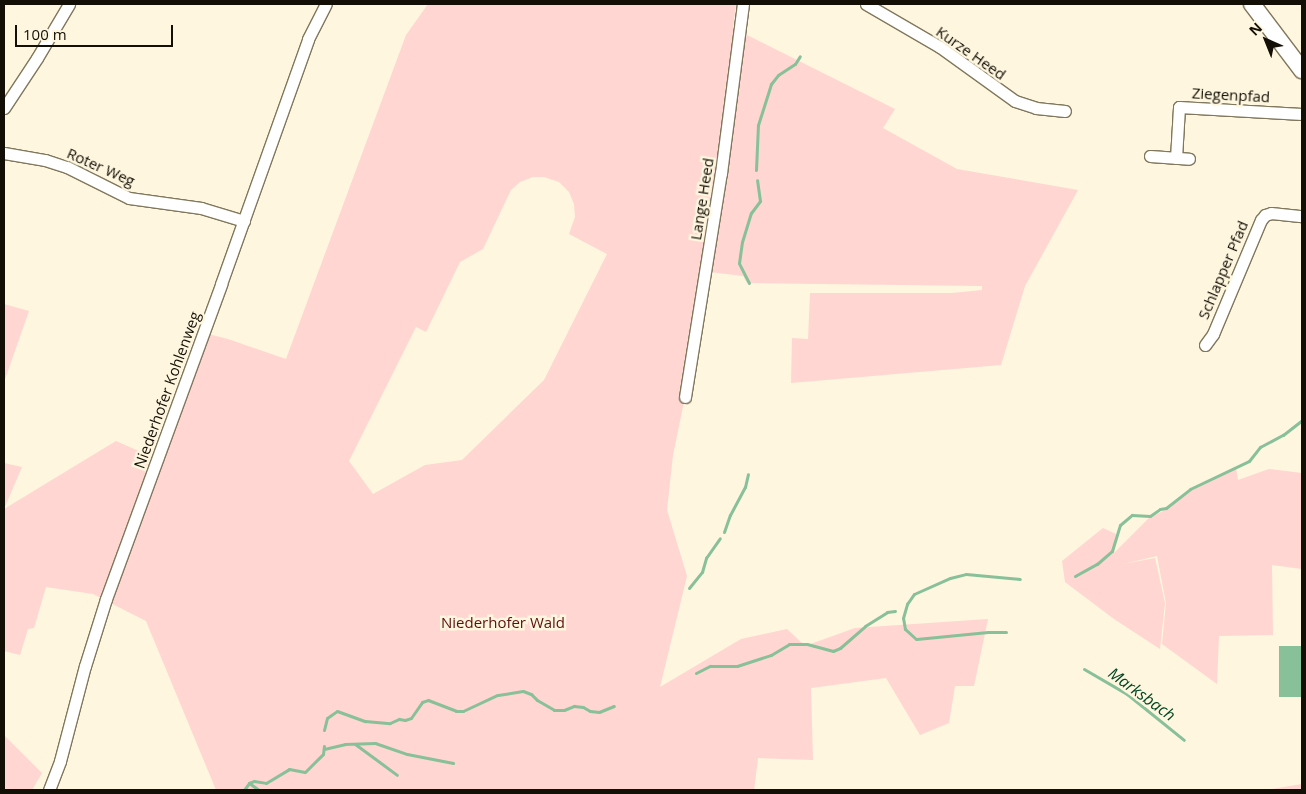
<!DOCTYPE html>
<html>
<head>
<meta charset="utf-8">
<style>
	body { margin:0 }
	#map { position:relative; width:1306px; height:794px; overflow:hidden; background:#fef6de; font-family:"Open Sans",sans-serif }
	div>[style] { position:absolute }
	.green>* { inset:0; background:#ffd6d1 }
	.water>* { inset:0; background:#88c09a; transform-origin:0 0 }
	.stream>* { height:3px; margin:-1.5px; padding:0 1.5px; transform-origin:1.5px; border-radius:1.5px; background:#88c09a }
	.roads { filter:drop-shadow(1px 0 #80775c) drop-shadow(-1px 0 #80775c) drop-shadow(0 1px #80775c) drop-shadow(0 -1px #80775c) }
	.street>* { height:11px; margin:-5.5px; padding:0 5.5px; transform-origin:5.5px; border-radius:5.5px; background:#fff }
	.secondary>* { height:16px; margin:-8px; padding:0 8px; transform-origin:8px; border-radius:8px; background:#fff }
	span { translate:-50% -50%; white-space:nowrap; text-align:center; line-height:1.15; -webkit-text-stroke:5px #fef6de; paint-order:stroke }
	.street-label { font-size:15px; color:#130f06 }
	.park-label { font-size:15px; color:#5d0f0f }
	.water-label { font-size:16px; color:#004725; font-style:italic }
	.frame { position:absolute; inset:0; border:5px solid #130f06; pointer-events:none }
	.north { position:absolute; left:1241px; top:15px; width:50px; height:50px; -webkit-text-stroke:4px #fef6de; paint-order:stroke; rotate:316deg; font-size:14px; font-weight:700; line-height:20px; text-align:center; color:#130f06 }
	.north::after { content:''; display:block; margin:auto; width:18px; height:22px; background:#130f06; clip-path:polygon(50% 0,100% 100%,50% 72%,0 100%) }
	.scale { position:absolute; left:15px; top:25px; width:158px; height:22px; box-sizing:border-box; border:2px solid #130f06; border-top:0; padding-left:6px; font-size:15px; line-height:18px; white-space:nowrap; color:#130f06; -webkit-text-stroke:4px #fef6de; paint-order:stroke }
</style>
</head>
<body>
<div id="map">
	<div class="green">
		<div style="clip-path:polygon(evenodd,428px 4px,736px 4px,733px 28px,895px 109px,883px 128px,957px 169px,1078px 190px,1025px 286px,1001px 365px,791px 383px,792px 338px,808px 339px,810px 293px,952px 293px,982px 290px,982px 286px,747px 283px,743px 276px,701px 271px,685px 397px,673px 455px,667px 510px,687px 576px,660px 687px,741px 639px,787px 629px,805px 646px,855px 628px,988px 619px,974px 686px,955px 686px,949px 723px,920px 735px,886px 678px,811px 688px,813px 760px,758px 758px,754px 790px,216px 790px,146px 621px,93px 594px,46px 587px,34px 628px,28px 629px,20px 655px,4px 651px,4px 463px,22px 467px,4px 509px,116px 441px,157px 459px,204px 333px,228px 339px,286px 359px,406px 35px,428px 4px,533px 177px,544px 177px,559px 182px,569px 192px,574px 204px,575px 217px,569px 234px,607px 254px,544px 380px,462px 460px,425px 465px,373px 494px,349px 461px,416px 327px,426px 332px,460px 262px,483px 249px,511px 190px,520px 182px,533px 177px)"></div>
		<div style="clip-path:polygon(4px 304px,29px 311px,4px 382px)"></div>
		<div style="clip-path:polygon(1236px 468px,1238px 480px,1269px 469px,1302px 473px,1302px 569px,1272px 565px,1273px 635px,1219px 636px,1217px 684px,1162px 644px,1166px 603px,1157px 556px,1123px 564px,1155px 558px,1165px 603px,1160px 649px,1114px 619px,1065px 582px,1062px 561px,1103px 528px,1116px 534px,1114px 553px,1149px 518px,1171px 507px,1189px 491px)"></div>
		<div style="clip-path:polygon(4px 735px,42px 773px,32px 790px,4px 790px)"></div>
		<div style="clip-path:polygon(1302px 784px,1302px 790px,1265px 790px)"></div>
	</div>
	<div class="water">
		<div style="left:1279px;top:646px;width:23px;height:51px"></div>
	</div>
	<div class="stream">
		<div style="left:756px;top:170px;width:45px;rotate:-87.5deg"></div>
		<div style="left:758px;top:125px;width:43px;rotate:-72.4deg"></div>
		<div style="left:771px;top:84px;width:11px;rotate:-52deg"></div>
		<div style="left:778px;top:75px;width:20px;rotate:-33deg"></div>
		<div style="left:795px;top:64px;width:9px;rotate:-58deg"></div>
		<div style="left:749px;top:283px;width:22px;rotate:-117deg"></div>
		<div style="left:739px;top:263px;width:21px;rotate:-82deg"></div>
		<div style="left:742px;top:242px;width:30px;rotate:-73deg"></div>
		<div style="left:751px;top:213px;width:15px;rotate:-53deg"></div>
		<div style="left:760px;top:201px;width:21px;rotate:-98deg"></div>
		<div style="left:724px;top:532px;width:18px;rotate:-71deg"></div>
		<div style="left:730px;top:515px;width:32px;rotate:-62deg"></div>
		<div style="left:745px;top:487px;width:13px;rotate:-77deg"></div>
		<div style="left:1075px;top:576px;width:25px;rotate:-29deg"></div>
		<div style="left:1097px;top:564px;width:20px;rotate:-41deg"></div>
		<div style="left:1112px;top:551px;width:27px;rotate:-73deg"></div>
		<div style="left:1120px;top:525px;width:16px;rotate:-40deg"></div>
		<div style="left:1132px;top:515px;width:18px;rotate:3deg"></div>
		<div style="left:1150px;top:516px;width:12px;rotate:-35deg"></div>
		<div style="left:1160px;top:509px;width:6px;rotate:-9deg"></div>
		<div style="left:1166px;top:508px;width:31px;rotate:-38deg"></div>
		<div style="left:1190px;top:489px;width:65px;rotate:-25.4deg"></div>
		<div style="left:1249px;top:461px;width:18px;rotate:-52deg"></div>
		<div style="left:1260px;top:447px;width:26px;rotate:-28deg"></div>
		<div style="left:1283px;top:435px;width:24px;rotate:-38deg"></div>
		<div style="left:689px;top:588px;width:21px;rotate:-51deg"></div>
		<div style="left:702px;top:572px;width:15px;rotate:-74deg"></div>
		<div style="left:706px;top:558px;width:24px;rotate:-55deg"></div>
		<div style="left:1006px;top:632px;width:18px;rotate:180deg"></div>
		<div style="left:988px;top:632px;width:72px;rotate:174.4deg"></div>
		<div style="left:916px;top:639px;width:15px;rotate:-138deg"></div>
		<div style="left:905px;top:629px;width:11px;rotate:-100deg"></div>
		<div style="left:903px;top:618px;width:15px;rotate:-74deg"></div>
		<div style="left:907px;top:604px;width:12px;rotate:-55deg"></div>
		<div style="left:914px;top:594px;width:39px;rotate:-24deg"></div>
		<div style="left:950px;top:578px;width:16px;rotate:-14deg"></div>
		<div style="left:966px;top:574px;width:54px;rotate:5.3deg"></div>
		<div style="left:1084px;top:669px;width:50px;rotate:30.2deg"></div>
		<div style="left:1127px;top:694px;width:73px;rotate:38.9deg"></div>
		<div style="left:696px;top:673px;width:16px;rotate:-27deg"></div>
		<div style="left:710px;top:666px;width:27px"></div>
		<div style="left:737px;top:666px;width:36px;rotate:-18deg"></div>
		<div style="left:771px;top:655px;width:21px;rotate:-31deg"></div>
		<div style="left:789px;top:644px;width:18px"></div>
		<div style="left:807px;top:644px;width:27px;rotate:15deg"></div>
		<div style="left:833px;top:651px;width:8px;rotate:-23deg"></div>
		<div style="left:840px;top:648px;width:33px;rotate:-41deg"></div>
		<div style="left:865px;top:626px;width:26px;rotate:-32deg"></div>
		<div style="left:887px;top:612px;width:8px;rotate:-7deg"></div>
		<div style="left:324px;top:730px;width:12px;rotate:-76deg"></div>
		<div style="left:327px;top:718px;width:12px;rotate:-35deg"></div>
		<div style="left:337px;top:711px;width:30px;rotate:20deg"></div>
		<div style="left:365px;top:721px;width:25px;rotate:5deg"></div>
		<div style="left:390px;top:723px;width:10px;rotate:-24deg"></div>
		<div style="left:399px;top:719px;width:6px;rotate:9deg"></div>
		<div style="left:405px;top:720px;width:6px;rotate:-18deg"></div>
		<div style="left:411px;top:718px;width:19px;rotate:-55deg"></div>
		<div style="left:422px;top:702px;width:6px;rotate:-18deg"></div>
		<div style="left:428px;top:700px;width:30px;rotate:21deg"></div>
		<div style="left:456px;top:711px;width:7px"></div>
		<div style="left:463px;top:711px;width:38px;rotate:-25deg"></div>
		<div style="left:498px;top:695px;width:25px;rotate:-9deg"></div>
		<div style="left:523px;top:691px;width:9px;rotate:21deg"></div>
		<div style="left:531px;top:694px;width:8px;rotate:45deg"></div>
		<div style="left:537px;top:700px;width:20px;rotate:30deg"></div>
		<div style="left:554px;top:710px;width:10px"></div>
		<div style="left:564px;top:710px;width:11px;rotate:-22deg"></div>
		<div style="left:574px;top:706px;width:9px;rotate:6deg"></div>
		<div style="left:583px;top:707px;width:8px;rotate:30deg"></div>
		<div style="left:590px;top:711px;width:9px;rotate:6deg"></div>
		<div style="left:599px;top:712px;width:16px;rotate:-22deg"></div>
		<div style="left:355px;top:744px;width:52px;rotate:36.4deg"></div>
		<div style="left:324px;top:749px;width:22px;rotate:-13deg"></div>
		<div style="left:345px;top:744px;width:30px;rotate:-2deg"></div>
		<div style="left:375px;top:743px;width:34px;rotate:19deg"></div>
		<div style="left:407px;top:754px;width:47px;rotate:11.1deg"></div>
		<div style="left:249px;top:783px;width:12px;rotate:35deg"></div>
		<div style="left:244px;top:790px;width:9px;rotate:-54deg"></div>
		<div style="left:249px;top:783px;width:5px;rotate:-22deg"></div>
		<div style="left:254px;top:781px;width:12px;rotate:9deg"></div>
		<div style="left:266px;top:783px;width:27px;rotate:-31deg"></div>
		<div style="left:289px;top:769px;width:16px;rotate:11deg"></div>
		<div style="left:305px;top:772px;width:25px;rotate:-45deg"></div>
		<div style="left:323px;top:754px;width:8px;rotate:-83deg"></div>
	</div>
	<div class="roads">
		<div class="street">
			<div style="left:866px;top:4px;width:86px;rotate:30.2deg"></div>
			<div style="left:940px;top:47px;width:92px;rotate:35.8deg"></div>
			<div style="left:1015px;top:101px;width:22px;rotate:18deg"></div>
			<div style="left:1036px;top:108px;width:29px;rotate:6deg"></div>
			<div style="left:4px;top:108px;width:60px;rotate:-56.6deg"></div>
			<div style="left:37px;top:58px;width:63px;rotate:-59.3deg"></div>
			<div style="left:4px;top:153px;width:42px;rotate:9.7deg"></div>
			<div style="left:45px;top:160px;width:23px;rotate:18deg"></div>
			<div style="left:67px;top:167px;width:69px;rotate:26.6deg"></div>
			<div style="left:129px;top:198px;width:73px;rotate:7.9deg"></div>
			<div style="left:201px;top:208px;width:45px;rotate:16.8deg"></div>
			<div style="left:1150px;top:156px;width:39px;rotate:4deg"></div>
			<div style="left:1176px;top:158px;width:51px;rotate:-86.6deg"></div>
			<div style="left:1179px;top:107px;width:123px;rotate:3.3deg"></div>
			<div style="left:1205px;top:345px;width:14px;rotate:-54deg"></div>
			<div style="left:1213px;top:334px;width:124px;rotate:-67.2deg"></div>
			<div style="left:1261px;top:220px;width:6px;rotate:-51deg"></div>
			<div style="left:1265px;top:215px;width:6px;rotate:-18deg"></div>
			<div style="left:1271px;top:213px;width:31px;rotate:6deg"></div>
			<div style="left:685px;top:397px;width:227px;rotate:-80.9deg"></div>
			<div style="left:721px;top:173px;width:170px;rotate:-82.6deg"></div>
			<div style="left:49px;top:790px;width:31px;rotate:-69deg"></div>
			<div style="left:60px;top:761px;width:98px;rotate:-75.3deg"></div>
			<div style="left:85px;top:666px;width:70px;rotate:-72.6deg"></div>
			<div style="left:106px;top:599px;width:335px;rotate:-69.9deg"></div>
			<div style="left:221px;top:284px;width:260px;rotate:-70.4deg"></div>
			<div style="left:308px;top:39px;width:39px;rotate:-63deg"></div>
		</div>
		<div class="secondary">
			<div style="left:1252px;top:4px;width:83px;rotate:52.9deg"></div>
		</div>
	</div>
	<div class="street-label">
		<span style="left:971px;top:53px;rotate:35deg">Kurze Heed</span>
		<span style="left:1231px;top:95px;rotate:3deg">Ziegenpfad</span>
		<span style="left:101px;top:167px;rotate:24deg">Roter Weg</span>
		<span style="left:702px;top:199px;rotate:-81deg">Lange Heed</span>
		<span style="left:1223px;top:270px;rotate:-67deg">Schlapper Pfad</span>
		<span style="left:167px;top:390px;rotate:-70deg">Niederhofer Kohlenweg</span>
	</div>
	<div class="park-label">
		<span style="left:503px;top:623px">Niederhofer Wald</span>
	</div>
	<div class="water-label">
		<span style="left:1142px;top:694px;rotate:36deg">Marksbach</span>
	</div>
	<div class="frame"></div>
	<div class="north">N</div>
	<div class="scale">100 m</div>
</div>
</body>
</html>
